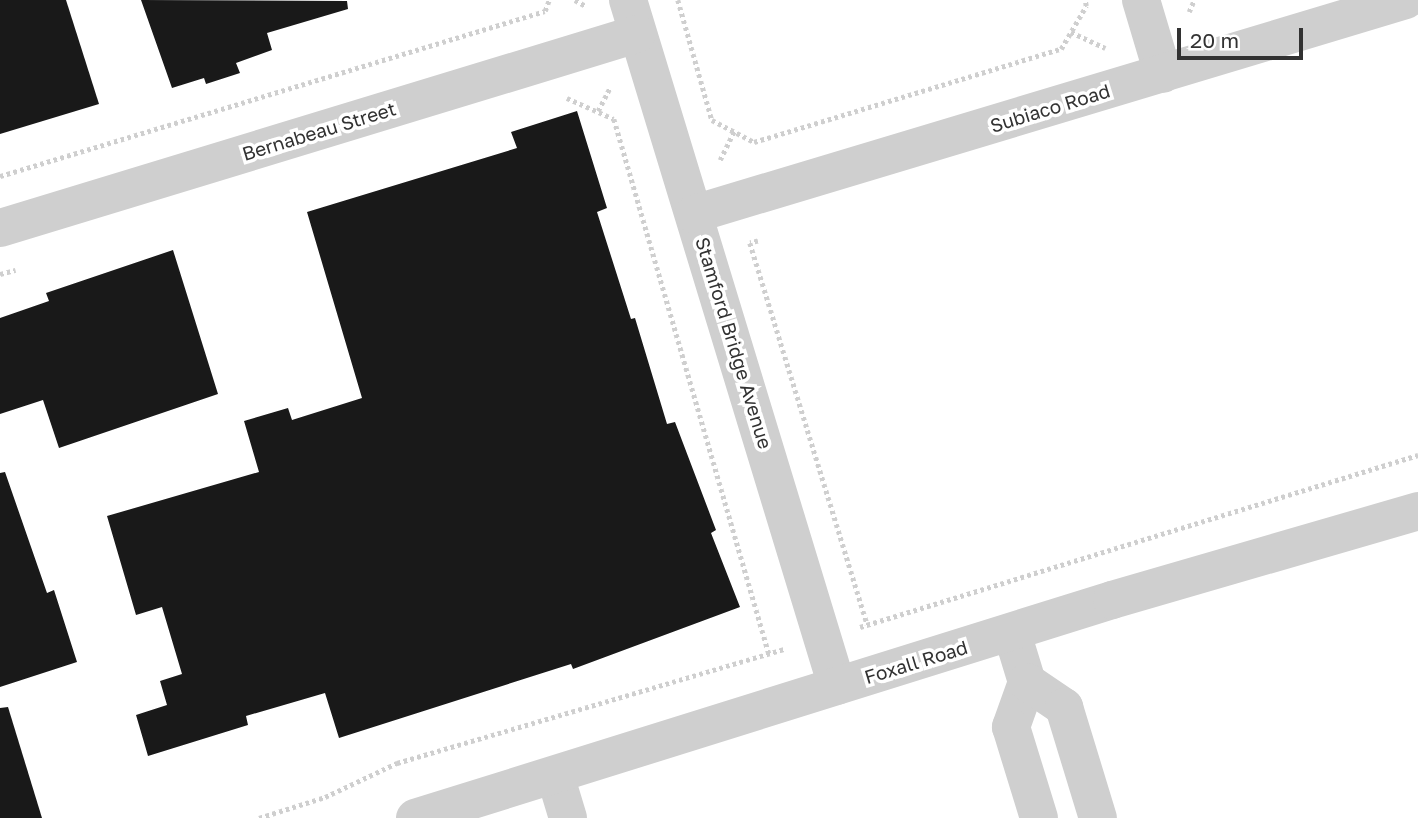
<!DOCTYPE html>
<html>
<head>
<meta charset="utf-8">
<style>
	body { margin:0 }
	#map { position:relative; width:1418px; height:818px; overflow:hidden; background:#fff; font-family:"Golos Text",sans-serif }
	div>[style] { position:absolute }
	.building>* { inset:0; background:#191919 }
	.path>* { height:4.5px; margin-top:-2.25px; transform-origin:0; background:repeating-linear-gradient(90deg,#cfcfcf 0 3.5px,transparent 0 7px) }
	.minor>* { height:38px; margin:-19px; padding:0 19px; transform-origin:19px; border-radius:19px; background:#cfcfcf }
	.tertiary>* { height:38px; margin:-19px; padding:0 19px; transform-origin:19px; border-radius:19px; background:#cfcfcf }
	span { translate:-50% -50%; white-space:nowrap; text-align:center; line-height:1.15; -webkit-text-stroke:7px #fff; paint-order:stroke }
	.street-label { font-size:19px; color:#323232 }
	.scale { position:absolute; left:1177px; top:28px; width:126px; height:32px; box-sizing:border-box; border:4px solid #323232; border-top:0; padding-left:9px; font-size:21px; line-height:24px; white-space:nowrap; color:#323232; -webkit-text-stroke:5px #fff; paint-order:stroke }
</style>
</head>
<body>
<div id="map">
	<div class="building">
		<div style="clip-path:polygon(0 0,66px 0,99px 104px,0 134px)"></div>
		<div style="clip-path:polygon(141px 0,347px 1px,348px 9px,267px 33px,272px 50px,236px 63px,240px 73px,206px 84px,204px 78px,172px 88px)"></div>
		<div style="clip-path:polygon(577px 111px,607px 208px,597px 212px,631px 319px,635px 318px,667px 424px,675px 422px,716px 530px,711px 533px,740px 607px,573px 669px,571px 664px,339px 738px,325px 693px,246px 716px,248px 725px,148px 756px,136px 715px,167px 705px,160px 681px,182px 674px,162px 607px,136px 615px,107px 516px,259px 472px,244px 421px,288px 408px,292px 420px,362px 398px,307px 212px,517px 148px,511px 132px)"></div>
		<div style="clip-path:polygon(173px 250px,218px 394px,59px 448px,43px 400px,0 414px,0 318px,49px 301px,46px 293px)"></div>
		<div style="clip-path:polygon(5px 472px,47px 593px,54px 590px,77px 662px,0 687px,0 473px)"></div>
		<div style="clip-path:polygon(8px 707px,42px 818px,0 818px,0 708px)"></div>
	</div>
	<div class="path">
		<div style="left:575px;top:0;width:13px;rotate:29deg"></div>
		<div style="left:678px;top:0;width:125px;rotate:74.2deg"></div>
		<div style="left:712px;top:120px;width:47px;rotate:27.6deg"></div>
		<div style="left:754px;top:142px;width:321px;rotate:-16.9deg"></div>
		<div style="left:1061px;top:49px;width:50px;rotate:-59.8deg"></div>
		<div style="left:1086px;top:6px;width:6px;rotate:-99deg"></div>
		<div style="left:1189px;top:12px;width:13px;rotate:-67deg"></div>
		<div style="left:1071px;top:32px;width:38px;rotate:25deg"></div>
		<div style="left:567px;top:98px;width:51px;rotate:24.1deg"></div>
		<div style="left:614px;top:119px;width:557px;rotate:73.84deg"></div>
		<div style="left:598px;top:111px;width:27px;rotate:-63deg"></div>
		<div style="left:720px;top:160px;width:32px;rotate:-64deg"></div>
		<div style="left:0;top:176px;width:569px;rotate:-16.84deg"></div>
		<div style="left:545px;top:11px;width:12px;rotate:-70deg"></div>
		<div style="left:758px;top:241px;width:8px;rotate:166deg"></div>
		<div style="left:750px;top:243px;width:399px;rotate:72.9deg"></div>
		<div style="left:0;top:274px;width:16px;rotate:-15deg"></div>
		<div style="left:860px;top:627px;width:584px;rotate:-17.13deg"></div>
		<div style="left:259px;top:818px;width:69px;rotate:-17.7deg"></div>
		<div style="left:325px;top:797px;width:80px;rotate:-25.3deg"></div>
		<div style="left:397px;top:763px;width:403px;rotate:-16.4deg"></div>
	</div>
	<div class="minor">
		<div style="left:628px;top:0;width:717px;rotate:73.06deg"></div>
		<div style="left:1141px;top:0;width:77px;rotate:73.4deg"></div>
		<div style="left:694px;top:214px;width:743px;rotate:-16.73deg"></div>
		<div style="left:0;top:228px;width:666px;rotate:-16.94deg"></div>
		<div style="left:1012px;top:633px;width:51px;rotate:73deg"></div>
		<div style="left:1027px;top:682px;width:48px;rotate:109.6deg"></div>
		<div style="left:1011px;top:727px;width:95px;rotate:72.9deg"></div>
		<div style="left:1027px;top:682px;width:45px;rotate:34deg"></div>
		<div style="left:1064px;top:707px;width:116px;rotate:73deg"></div>
		<div style="left:555px;top:775px;width:45px;rotate:73.2deg"></div>
	</div>
	<div class="tertiary">
		<div style="left:415px;top:818px;width:730px;rotate:-17.37deg"></div>
		<div style="left:1112px;top:600px;width:319px;rotate:-16.2deg"></div>
	</div>
	<div class="street-label">
		<span style="left:1050px;top:108px;rotate:-17deg">Subiaco Road</span>
		<span style="left:319px;top:131px;rotate:-17deg">Bernabeau Street</span>
		<span style="left:734px;top:343px;rotate:73deg">Stamford Bridge Avenue</span>
		<span style="left:916px;top:662px;rotate:-17deg">Foxall Road</span>
	</div>
	<div class="scale">20 m</div>
</div>
</body>
</html>
